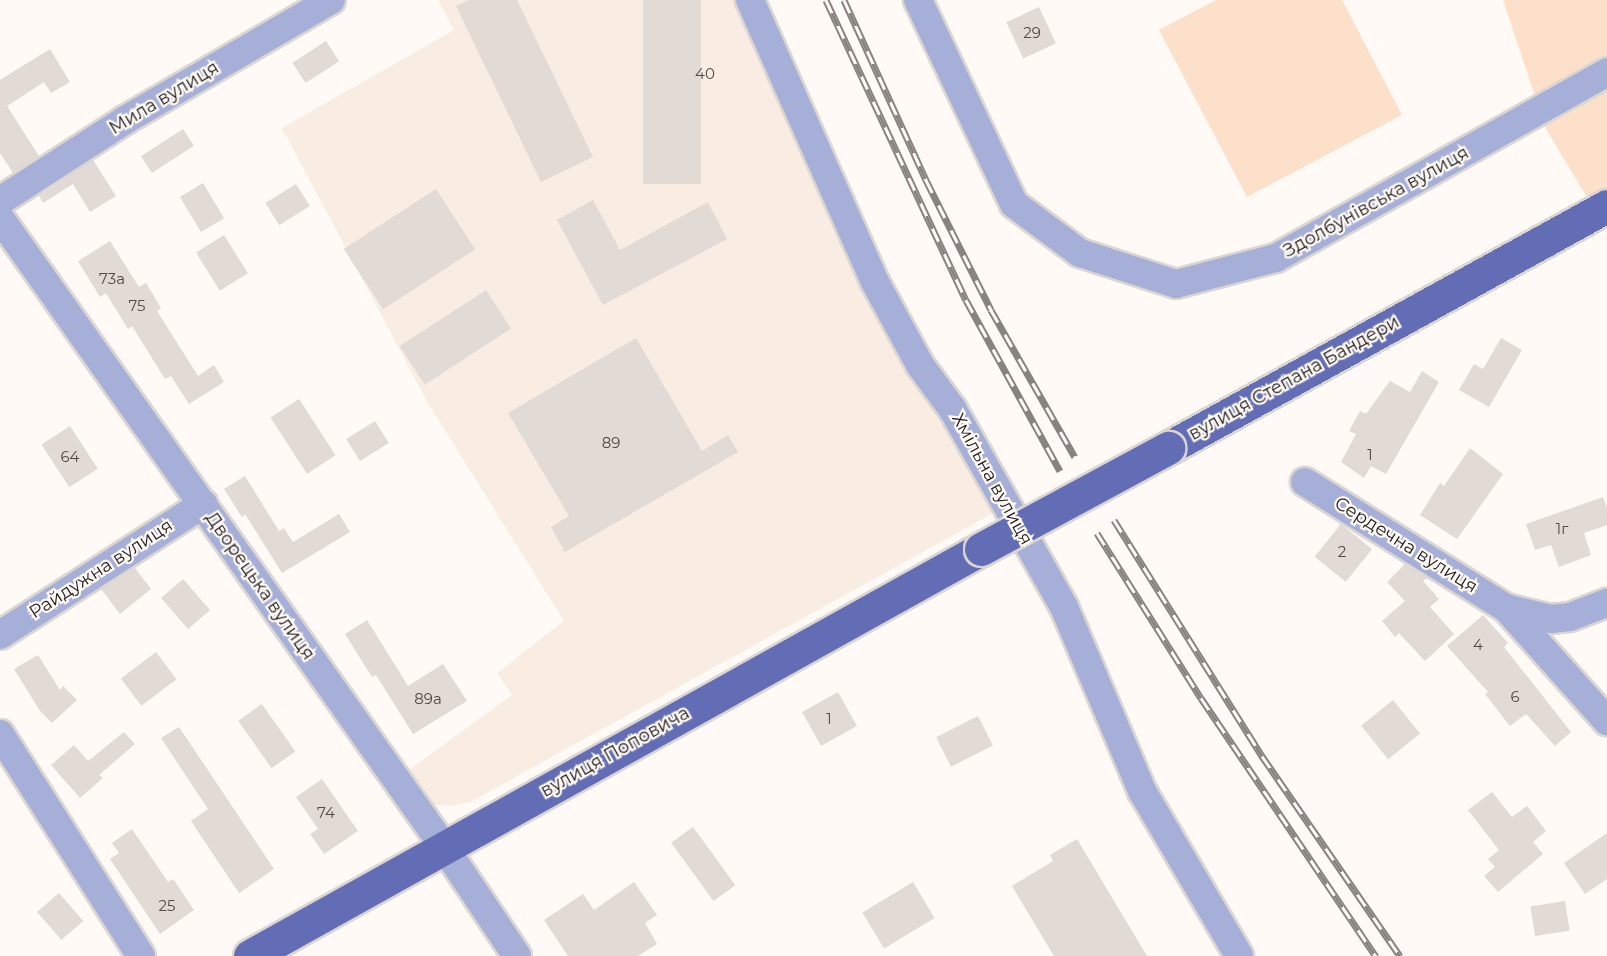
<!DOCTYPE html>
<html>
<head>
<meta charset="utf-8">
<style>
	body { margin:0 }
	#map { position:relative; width:1607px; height:956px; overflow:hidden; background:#fffaf5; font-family:Montserrat,sans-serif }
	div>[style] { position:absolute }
	.built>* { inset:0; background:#f9ece2 }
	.green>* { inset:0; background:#fce0c9 }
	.building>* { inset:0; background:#e1dad5; transform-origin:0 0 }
	.roads { filter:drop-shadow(2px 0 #dbd6d2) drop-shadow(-2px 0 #dbd6d2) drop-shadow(0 2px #dbd6d2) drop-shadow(0 -2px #dbd6d2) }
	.minor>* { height:28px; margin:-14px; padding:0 14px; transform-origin:14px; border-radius:14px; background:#a6afd8 }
	.major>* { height:33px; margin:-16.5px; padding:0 16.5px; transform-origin:16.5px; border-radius:16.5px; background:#626db6 }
	.rail>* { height:7px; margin-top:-3.5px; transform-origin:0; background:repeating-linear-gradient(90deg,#fffaf5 0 14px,#878480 0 28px); box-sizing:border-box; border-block:2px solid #878480 }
	.bridges { filter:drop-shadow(2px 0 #dbd6d2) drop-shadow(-2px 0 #dbd6d2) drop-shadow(0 2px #dbd6d2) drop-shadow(0 -2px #dbd6d2) }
	.major-bridge>* { height:33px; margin:-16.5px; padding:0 16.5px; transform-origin:16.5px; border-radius:16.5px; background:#626db6 }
	span { translate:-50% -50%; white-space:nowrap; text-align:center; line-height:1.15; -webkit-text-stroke:4.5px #fffaf5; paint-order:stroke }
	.number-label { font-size:15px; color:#4e4b48 }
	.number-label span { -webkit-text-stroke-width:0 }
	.street-label { font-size:18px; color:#1d1b19 }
</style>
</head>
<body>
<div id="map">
	<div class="built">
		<div style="clip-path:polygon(438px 0,739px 0,997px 511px,470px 802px,451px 806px,435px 805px,422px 794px,406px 772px,512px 695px,497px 673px,564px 621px,428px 403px,282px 128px,454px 30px)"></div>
	</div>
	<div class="green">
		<div style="clip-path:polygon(1216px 0,1342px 0,1402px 115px,1247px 197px,1159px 30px)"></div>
		<div style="clip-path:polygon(1503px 0,1607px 0,1607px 206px,1596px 212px,1546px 129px)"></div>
	</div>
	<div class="building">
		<div style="clip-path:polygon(468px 0,517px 0,593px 157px,541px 182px,456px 6px)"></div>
		<div style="left:643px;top:0;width:58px;height:184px"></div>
		<div style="left:1039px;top:7px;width:40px;height:36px;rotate:65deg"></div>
		<div style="left:326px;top:41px;width:24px;height:40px;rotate:57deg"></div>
		<div style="clip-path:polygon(50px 49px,70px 82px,51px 93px,44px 82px,7px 106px,39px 156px,13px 173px,0 153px,0 80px)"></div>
		<div style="left:183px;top:129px;width:20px;height:50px;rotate:57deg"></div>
		<div style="clip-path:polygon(93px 160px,116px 196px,90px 212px,73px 184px,43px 203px,39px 196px)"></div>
		<div style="left:203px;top:183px;width:41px;height:27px;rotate:59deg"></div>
		<div style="left:296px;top:184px;width:26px;height:36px;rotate:58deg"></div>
		<div style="left:436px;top:189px;width:72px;height:110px;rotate:57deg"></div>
		<div style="clip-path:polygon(593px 200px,620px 250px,708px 202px,727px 239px,603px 305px,557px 220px)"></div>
		<div style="left:224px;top:235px;width:45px;height:33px;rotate:58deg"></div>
		<div style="clip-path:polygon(110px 241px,139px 287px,146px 283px,161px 308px,157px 311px,198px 376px,214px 365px,224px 382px,189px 404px,171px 376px,165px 379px,132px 326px,128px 329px,106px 293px,100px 297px,78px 261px)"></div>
		<div style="left:486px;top:290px;width:46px;height:103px;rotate:57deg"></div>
		<div style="clip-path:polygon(636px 338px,702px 451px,728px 435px,738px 452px,565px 552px,551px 527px,569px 516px,508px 413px)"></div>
		<div style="clip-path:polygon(1501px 338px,1522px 350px,1489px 407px,1459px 390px,1474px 364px,1483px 369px)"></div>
		<div style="clip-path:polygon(1422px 371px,1439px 382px,1386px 474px,1371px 466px,1364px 478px,1341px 462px,1356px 434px,1349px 431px,1360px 411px,1366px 414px,1390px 381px,1410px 392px)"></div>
		<div style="left:299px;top:399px;width:67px;height:34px;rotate:57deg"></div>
		<div style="left:375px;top:421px;width:26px;height:34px;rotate:58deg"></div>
		<div style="left:70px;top:426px;width:51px;height:34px;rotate:57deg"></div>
		<div style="clip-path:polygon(1470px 448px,1503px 474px,1457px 539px,1420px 515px,1440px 483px,1444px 486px)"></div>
		<div style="clip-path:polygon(245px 476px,279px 531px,284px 528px,293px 542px,339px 514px,350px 532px,282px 573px,245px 514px,242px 517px,224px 489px)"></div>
		<div style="clip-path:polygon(1603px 497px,1607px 508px,1607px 525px,1584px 533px,1591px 555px,1559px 567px,1551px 545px,1535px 550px,1526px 524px)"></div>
		<div style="left:1341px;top:524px;width:40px;height:42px;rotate:39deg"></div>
		<div style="clip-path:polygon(1405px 564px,1427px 578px,1423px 581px,1439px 599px,1430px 607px,1454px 634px,1425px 661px,1399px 633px,1395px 637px,1382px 621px,1405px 601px,1387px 582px)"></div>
		<div style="clip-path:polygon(135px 568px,151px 589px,120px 614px,101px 589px)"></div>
		<div style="left:183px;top:579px;width:41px;height:29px;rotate:49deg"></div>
		<div style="clip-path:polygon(1483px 615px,1508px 643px,1504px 647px,1571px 732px,1555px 746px,1526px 714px,1510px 726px,1485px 694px,1488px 692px,1447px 646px)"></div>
		<div style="clip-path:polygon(367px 620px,408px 686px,443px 664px,467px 701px,413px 734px,376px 675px,372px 677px,345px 634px)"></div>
		<div style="left:156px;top:652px;width:34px;height:44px;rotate:53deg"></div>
		<div style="clip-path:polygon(38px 655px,60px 690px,63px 686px,77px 700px,52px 723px,40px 711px,14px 669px)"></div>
		<div style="left:838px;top:692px;width:39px;height:41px;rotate:61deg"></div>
		<div style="left:1393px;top:700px;width:43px;height:41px;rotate:51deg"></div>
		<div style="left:262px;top:704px;width:58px;height:29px;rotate:55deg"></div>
		<div style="left:978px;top:716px;width:33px;height:47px;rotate:63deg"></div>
		<div style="clip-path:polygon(179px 727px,274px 869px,239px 893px,191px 821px,208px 809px,161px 738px)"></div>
		<div style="clip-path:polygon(124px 732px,135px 744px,99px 775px,103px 778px,80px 798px,51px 765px,74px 745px,88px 761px)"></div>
		<div style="clip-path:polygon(322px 779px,358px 831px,324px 854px,310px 834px,318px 829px,296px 797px)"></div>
		<div style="clip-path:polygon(1492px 792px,1512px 817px,1527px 806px,1546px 831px,1533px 842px,1543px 854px,1498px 892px,1484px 876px,1495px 867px,1488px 859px,1499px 850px,1468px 810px)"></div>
		<div style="left:693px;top:827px;width:72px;height:27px;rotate:54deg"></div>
		<div style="clip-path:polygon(132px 829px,168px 882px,173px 879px,194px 910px,160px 934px,110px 859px,119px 853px,112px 843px)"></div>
		<div style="clip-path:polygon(1607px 833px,1607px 879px,1585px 894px,1564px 863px)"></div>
		<div style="clip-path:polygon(1077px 839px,1147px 956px,1054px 956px,1012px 886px,1053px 861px,1050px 855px)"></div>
		<div style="clip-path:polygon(634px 882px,657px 915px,645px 923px,657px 944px,638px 956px,568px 956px,544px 920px,583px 894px,594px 910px)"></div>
		<div style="left:913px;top:882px;width:42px;height:59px;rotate:59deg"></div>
		<div style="left:59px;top:893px;width:37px;height:29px;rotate:49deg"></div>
		<div style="left:1565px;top:901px;width:30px;height:35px;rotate:81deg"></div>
	</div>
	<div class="roads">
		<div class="minor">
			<div style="left:750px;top:0;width:308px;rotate:66.1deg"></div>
			<div style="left:875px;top:282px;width:94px;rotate:61.5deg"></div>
			<div style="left:920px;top:365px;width:56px;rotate:53.7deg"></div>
			<div style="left:953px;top:410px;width:226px;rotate:60.6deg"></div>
			<div style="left:1064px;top:607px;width:200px;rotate:67deg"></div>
			<div style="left:1142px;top:791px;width:191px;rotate:59.5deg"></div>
			<div style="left:918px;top:0;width:225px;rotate:64.8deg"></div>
			<div style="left:1014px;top:204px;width:82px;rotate:36.6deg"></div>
			<div style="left:1080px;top:253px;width:101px;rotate:17.9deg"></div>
			<div style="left:1176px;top:284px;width:103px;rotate:-14.6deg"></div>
			<div style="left:1276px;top:258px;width:380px;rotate:-29.3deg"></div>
			<div style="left:0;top:201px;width:149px;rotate:-32.9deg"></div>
			<div style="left:125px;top:120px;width:238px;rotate:-30.2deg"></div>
			<div style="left:0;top:218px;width:770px;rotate:54.78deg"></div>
			<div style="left:444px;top:847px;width:131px;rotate:56.2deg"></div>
			<div style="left:1305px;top:482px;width:237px;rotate:32.1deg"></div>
			<div style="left:1506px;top:608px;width:152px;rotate:48.2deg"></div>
			<div style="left:1506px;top:608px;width:46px;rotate:13.7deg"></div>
			<div style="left:1551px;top:619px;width:19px;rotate:-6deg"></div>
			<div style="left:1570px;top:617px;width:40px;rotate:-21deg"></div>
			<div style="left:0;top:635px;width:242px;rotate:-32.8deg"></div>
			<div style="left:0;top:734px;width:263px;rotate:57.6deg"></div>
		</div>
		<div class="major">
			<div style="left:1168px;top:448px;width:501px;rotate:-28.87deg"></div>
			<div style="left:250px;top:956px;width:837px;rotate:-29.11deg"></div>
		</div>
	</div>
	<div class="rail">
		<div style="left:826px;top:0;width:331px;rotate:65deg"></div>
		<div style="left:966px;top:300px;width:195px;rotate:61.2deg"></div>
		<div style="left:844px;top:0;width:198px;rotate:65.5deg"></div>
		<div style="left:926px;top:180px;width:145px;rotate:63.4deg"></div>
		<div style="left:991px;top:310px;width:169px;rotate:60.3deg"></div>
		<div style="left:1114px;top:520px;width:279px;rotate:57.9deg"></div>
		<div style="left:1262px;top:756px;width:243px;rotate:55.4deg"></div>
		<div style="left:1097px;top:533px;width:195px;rotate:57.8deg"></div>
		<div style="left:1201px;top:698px;width:312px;rotate:55.9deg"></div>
	</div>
	<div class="bridges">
		<div class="major-bridge">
			<div style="left:981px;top:549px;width:213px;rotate:-28.4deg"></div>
		</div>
	</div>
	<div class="number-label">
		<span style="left:1032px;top:33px">29</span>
		<span style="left:705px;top:74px">40</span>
		<span style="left:112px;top:279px">73а</span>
		<span style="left:137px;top:306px">75</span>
		<span style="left:611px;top:443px">89</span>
		<span style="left:1370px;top:455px">1</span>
		<span style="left:70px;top:457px">64</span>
		<span style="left:1562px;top:529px">1г</span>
		<span style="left:1342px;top:552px">2</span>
		<span style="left:1478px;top:645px">4</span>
		<span style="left:1515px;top:697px">6</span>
		<span style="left:428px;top:699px">89а</span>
		<span style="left:829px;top:719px">1</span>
		<span style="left:326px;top:813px">74</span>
		<span style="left:167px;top:906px">25</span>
	</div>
	<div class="street-label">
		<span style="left:164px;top:98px;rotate:-31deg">Мила вулиця</span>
		<span style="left:1376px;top:202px;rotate:-29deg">Здолбунівська вулиця</span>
		<span style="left:1294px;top:378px;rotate:-29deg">вулиця Степана Бандери</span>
		<span style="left:992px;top:479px;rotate:61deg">Хмільна вулиця</span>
		<span style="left:1406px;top:545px;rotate:32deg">Сердечна вулиця</span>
		<span style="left:101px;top:569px;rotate:-33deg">Райдужна вулиця</span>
		<span style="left:260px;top:586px;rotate:55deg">Дворецька вулиця</span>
		<span style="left:615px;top:752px;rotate:-29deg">вулиця Поповича</span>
	</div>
</div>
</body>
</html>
